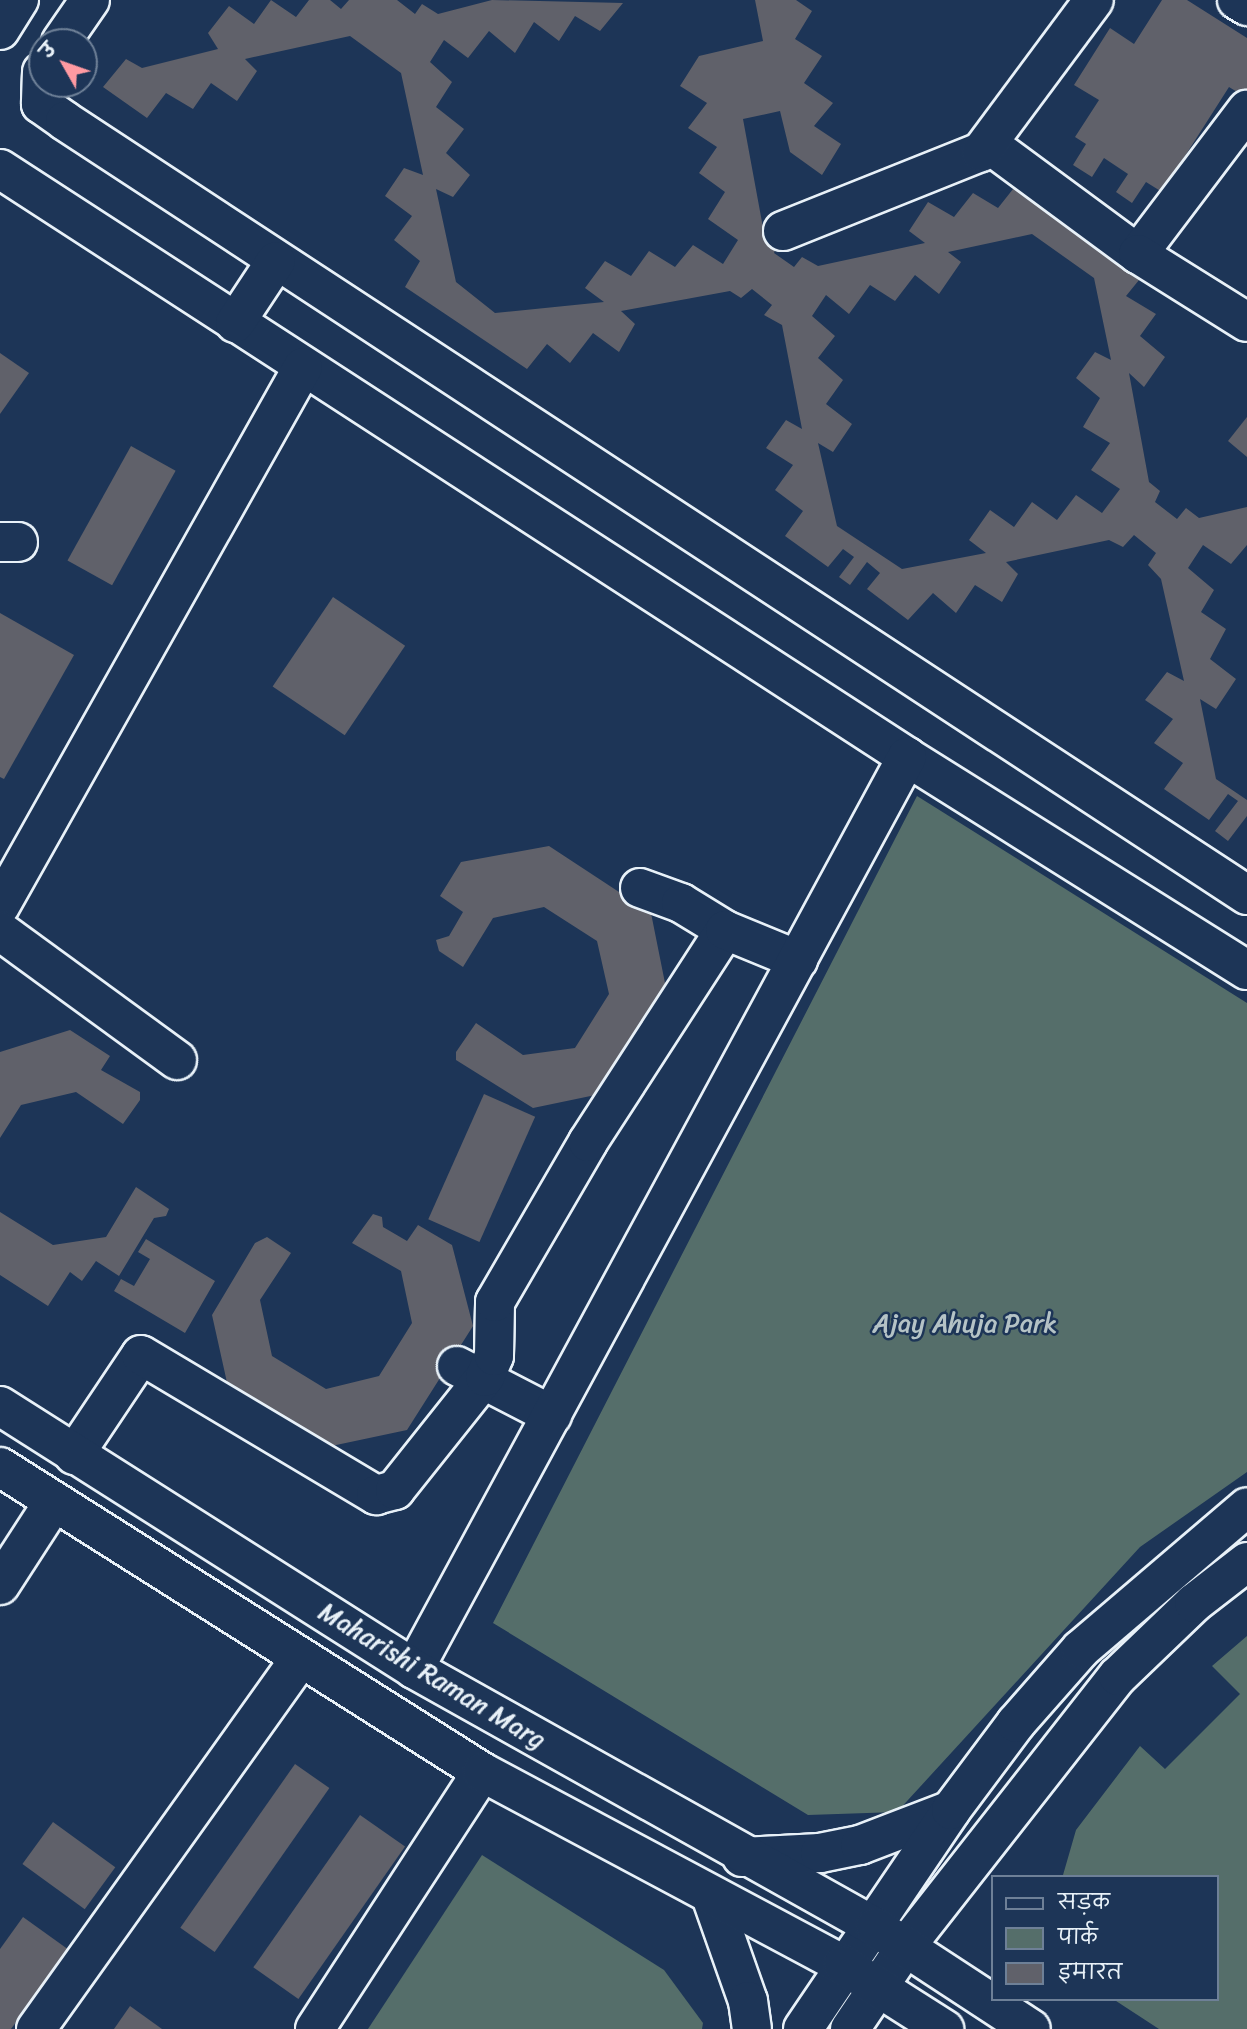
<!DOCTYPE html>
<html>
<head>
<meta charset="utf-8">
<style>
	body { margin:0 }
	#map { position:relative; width:1247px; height:2029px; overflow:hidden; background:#1d3557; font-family:Sriracha,"Playpen Sans Deva",sans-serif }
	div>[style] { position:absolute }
	.green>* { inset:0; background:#556e6a }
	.building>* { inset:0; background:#60616a; transform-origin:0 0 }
	.roads { filter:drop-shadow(2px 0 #e8f1f8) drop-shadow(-2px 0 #e8f1f8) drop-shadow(0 2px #e8f1f8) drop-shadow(0 -2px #e8f1f8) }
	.minor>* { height:38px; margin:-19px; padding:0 19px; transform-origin:19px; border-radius:19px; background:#1d3557 }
	.major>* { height:38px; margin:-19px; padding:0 19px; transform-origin:19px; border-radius:19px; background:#1d3557 }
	span { translate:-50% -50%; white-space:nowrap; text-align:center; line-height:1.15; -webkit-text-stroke:5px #1d3557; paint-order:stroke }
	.park-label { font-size:26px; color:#b5c3c6 }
	.street-label { font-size:26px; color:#e8f1f8 }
	.legend { position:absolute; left:991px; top:1875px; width:228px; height:126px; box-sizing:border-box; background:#1d3557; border:2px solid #6e8097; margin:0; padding:9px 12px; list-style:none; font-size:21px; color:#e8f1f8 }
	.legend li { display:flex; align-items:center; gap:14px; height:35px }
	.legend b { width:35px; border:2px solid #6e8097 }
	.north { position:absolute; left:28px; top:28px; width:70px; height:70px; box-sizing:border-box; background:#1d3557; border:2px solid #6e8097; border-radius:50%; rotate:310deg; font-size:19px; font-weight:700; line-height:28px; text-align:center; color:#e8f1f8 }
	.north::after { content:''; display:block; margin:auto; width:24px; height:32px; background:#ff9aa2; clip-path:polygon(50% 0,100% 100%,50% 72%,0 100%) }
</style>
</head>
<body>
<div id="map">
	<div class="green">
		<div style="clip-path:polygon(917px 796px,1247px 1003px,1247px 1472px,1140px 1547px,897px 1812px,808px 1815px,493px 1623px)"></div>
		<div style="clip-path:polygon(1247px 1636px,1247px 2029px,1159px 2029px,1113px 1999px,1217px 1999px,1217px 1877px,1063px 1875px,1076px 1830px,1140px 1746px,1165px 1769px,1240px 1694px,1212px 1666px)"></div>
		<div style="clip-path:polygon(482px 1855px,664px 1970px,703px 2023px,702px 2029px,368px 2029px)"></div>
	</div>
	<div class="building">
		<div style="clip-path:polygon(evenodd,271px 0,296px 17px,309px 0,330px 0,341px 9px,349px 0,397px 0,415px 14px,422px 4px,438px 14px,492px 0,623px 3px,600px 31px,575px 16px,559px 41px,534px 22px,515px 53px,489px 31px,468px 58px,444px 40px,430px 62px,452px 82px,436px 107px,464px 129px,446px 153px,470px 175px,453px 197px,436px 189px,456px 282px,495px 313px,604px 302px,585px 288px,605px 261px,631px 276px,649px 251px,675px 267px,693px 245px,723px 264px,738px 240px,708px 219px,725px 192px,699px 173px,717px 147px,688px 128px,707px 103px,680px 86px,699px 56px,763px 41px,755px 0,796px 0,812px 11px,795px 39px,822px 56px,804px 83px,833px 103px,814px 126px,841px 144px,822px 175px,790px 152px,780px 111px,743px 119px,764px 233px,779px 241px,774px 253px,794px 267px,802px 257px,818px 266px,925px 243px,909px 231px,928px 202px,954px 217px,973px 193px,998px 208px,1017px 184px,1148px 269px,1126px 296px,1156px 314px,1140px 336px,1165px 357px,1144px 387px,1129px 373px,1149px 482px,1160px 491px,1155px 502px,1177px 519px,1186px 508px,1199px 518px,1247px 507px,1247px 545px,1231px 564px,1203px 545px,1188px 568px,1214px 590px,1201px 612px,1226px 629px,1210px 659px,1236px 679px,1216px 709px,1200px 699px,1216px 779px,1247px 800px,1247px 816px,1228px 841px,1215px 831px,1238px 801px,1228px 794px,1209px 820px,1164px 789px,1183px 763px,1154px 743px,1173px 719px,1145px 700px,1167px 672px,1184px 681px,1161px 579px,1148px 565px,1156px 553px,1134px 535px,1123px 547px,1109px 540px,1006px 562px,1018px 574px,1002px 602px,975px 585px,956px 613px,933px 593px,908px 620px,867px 589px,880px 573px,867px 562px,850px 585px,839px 577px,854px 557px,843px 549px,828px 567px,785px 536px,803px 511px,775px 490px,793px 465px,766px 448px,786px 420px,802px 429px,782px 325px,764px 315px,772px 305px,752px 289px,741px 298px,730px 291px,621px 311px,635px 324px,619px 352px,593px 333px,570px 363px,547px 344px,527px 369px,405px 287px,420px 261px,394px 240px,412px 216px,385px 196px,404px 168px,423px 175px,401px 73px,350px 36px,245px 59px,257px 71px,237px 101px,211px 83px,193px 109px,166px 93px,147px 118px,103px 87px,126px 59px,142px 68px,218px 49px,208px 33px,229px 6px,254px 24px,271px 0,1032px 234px,1094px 278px,1111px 360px,1095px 352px,1076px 378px,1100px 398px,1083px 427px,1110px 443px,1091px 470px,1120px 489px,1102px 513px,1076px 495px,1057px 520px,1032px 502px,1014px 527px,990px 510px,969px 540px,986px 553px,902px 569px,837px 526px,818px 443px,833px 452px,852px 424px,826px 404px,843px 380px,818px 358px,835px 336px,812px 316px,826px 295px,849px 314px,870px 285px,895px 301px,915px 275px,939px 294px,961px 262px,948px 252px,1032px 234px)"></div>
		<div style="clip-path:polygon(1162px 0,1187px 0,1247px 38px,1247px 98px,1229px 87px,1162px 192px,1146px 182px,1132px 203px,1116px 192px,1128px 174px,1104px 158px,1092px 177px,1073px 165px,1086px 144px,1075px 137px,1099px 100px,1074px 85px,1110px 28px,1134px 44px)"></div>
		<div style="clip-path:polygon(0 353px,29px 373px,0 414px)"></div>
		<div style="clip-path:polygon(1247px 417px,1247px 457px,1228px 441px)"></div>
		<div style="left:131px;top:446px;width:51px;height:131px;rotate:29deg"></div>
		<div style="left:333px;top:597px;width:87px;height:108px;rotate:34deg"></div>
		<div style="clip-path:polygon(0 613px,74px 655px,4px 779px,0 777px)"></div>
		<div style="clip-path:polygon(549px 846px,651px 913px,668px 998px,605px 1093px,533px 1108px,456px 1060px,456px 1052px,476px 1023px,523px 1055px,575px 1048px,609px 994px,597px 941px,544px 907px,493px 918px,463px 967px,439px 951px,436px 940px,449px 936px,463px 912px,440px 896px,461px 862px)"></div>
		<div style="clip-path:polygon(70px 1030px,110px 1056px,101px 1070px,140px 1092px,140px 1100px,123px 1124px,76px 1092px,21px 1105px,0 1138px,0 1052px)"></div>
		<div style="left:484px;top:1094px;width:56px;height:137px;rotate:24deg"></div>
		<div style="clip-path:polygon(136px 1187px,169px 1209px,166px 1216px,154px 1218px,119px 1276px,96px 1261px,82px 1281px,70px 1272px,48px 1306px,0 1275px,0 1212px,53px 1245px,106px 1237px)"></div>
		<div style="clip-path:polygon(373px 1214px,382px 1217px,383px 1227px,407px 1241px,418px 1225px,452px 1245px,473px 1326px,407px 1430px,322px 1448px,228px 1387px,212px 1315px,255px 1243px,267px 1237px,291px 1253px,260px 1300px,272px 1356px,326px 1389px,379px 1376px,412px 1323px,401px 1271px,352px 1243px)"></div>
		<div style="clip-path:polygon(146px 1239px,215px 1281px,185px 1333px,114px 1291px,121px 1279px,134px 1286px,150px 1259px,138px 1252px)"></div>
		<div style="left:295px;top:1764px;width:42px;height:200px;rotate:35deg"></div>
		<div style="left:360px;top:1815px;width:55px;height:186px;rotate:35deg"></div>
		<div style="left:53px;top:1822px;width:77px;height:52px;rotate:36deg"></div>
		<div style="clip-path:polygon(23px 1917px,69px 1950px,11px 2029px,0 2029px,0 1949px)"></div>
		<div style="clip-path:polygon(130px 2006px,162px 2029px,114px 2029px)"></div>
	</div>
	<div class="roads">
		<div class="minor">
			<div style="left:1237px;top:0;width:12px;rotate:31deg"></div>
			<div style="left:0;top:30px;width:36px;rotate:-58deg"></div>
			<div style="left:61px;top:42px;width:51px;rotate:-55.4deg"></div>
			<div style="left:42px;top:72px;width:32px;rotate:92deg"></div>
			<div style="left:41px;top:104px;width:29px;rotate:35deg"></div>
			<div style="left:65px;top:121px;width:1413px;rotate:33.22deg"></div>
			<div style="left:990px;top:145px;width:184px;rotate:36.4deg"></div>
			<div style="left:1138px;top:254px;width:181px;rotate:-52.9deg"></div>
			<div style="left:0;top:169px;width:1081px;rotate:32.95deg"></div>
			<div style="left:907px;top:757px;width:401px;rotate:32.1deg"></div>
			<div style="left:783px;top:231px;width:213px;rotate:-21.8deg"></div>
			<div style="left:981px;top:152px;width:189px;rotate:-53.4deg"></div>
			<div style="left:1138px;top:254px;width:128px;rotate:32deg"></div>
			<div style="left:235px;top:323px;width:74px;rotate:-56.5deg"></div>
			<div style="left:0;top:542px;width:18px"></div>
			<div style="left:640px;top:888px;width:44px;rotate:20.1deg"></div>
			<div style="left:681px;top:903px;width:52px;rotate:31.5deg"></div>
			<div style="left:0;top:906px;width:618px;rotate:-60.66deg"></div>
			<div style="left:0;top:931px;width:219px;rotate:36.1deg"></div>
			<div style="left:457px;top:1366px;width:107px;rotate:27.3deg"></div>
			<div style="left:74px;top:1455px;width:120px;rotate:-56.2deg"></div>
			<div style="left:141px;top:1355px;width:274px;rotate:30.8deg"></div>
			<div style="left:376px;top:1495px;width:20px;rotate:-15deg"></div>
			<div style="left:395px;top:1490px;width:144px;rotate:-51.5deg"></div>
			<div style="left:485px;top:1377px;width:23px;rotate:-67deg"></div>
			<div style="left:494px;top:1356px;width:54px;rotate:-88.9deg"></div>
			<div style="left:495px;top:1302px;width:185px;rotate:-59.8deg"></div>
			<div style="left:588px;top:1142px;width:252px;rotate:-57.1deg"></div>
			<div style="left:725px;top:930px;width:79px;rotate:22.3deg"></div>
			<div style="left:0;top:1585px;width:98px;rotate:-57.1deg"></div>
			<div style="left:414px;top:1669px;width:1037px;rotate:-61.61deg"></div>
			<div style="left:742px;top:1857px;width:78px;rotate:-2.9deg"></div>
			<div style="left:820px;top:1853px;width:41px;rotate:-11.3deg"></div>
			<div style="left:860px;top:1845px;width:97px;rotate:-21deg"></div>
			<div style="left:711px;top:1896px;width:111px;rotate:70.6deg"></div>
			<div style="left:748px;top:2001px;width:28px;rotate:82deg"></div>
			<div style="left:36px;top:2029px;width:455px;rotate:-54.5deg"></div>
			<div style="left:315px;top:2029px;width:306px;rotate:-57deg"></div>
			<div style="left:803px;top:2029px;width:264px;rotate:-55.9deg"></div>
			<div style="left:951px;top:1810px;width:109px;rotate:-53.2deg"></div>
			<div style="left:1016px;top:1723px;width:98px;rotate:-48.7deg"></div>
			<div style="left:1081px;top:1649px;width:218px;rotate:-40.5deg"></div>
			<div style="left:850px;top:2029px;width:100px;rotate:-56deg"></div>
			<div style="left:906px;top:1946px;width:343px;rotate:-51.9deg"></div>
			<div style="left:1118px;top:1676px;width:105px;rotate:-43.8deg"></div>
			<div style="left:1194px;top:1603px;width:67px;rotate:-37.7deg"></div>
		</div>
		<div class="major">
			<div style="left:0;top:1406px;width:490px;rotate:32.4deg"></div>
			<div style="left:414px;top:1669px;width:528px;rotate:29.23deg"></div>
			<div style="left:875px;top:1927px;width:186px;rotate:33.2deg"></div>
			<div style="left:0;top:1467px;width:570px;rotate:32.32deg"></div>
			<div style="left:482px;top:1772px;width:409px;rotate:28.1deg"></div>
			<div style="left:843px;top:1965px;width:120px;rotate:32.4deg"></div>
		</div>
	</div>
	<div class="park-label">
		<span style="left:965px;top:1324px">Ajay Ahuja Park</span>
	</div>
	<div class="street-label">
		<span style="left:432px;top:1676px;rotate:31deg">Maharishi Raman Marg</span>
	</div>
	<ul class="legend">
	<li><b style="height:9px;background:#1d3557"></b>सड़क</li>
	<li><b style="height:19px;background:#556e6a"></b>पार्क</li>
	<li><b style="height:19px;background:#60616a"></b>इमारत</li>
	</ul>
	<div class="north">उ</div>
</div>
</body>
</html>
